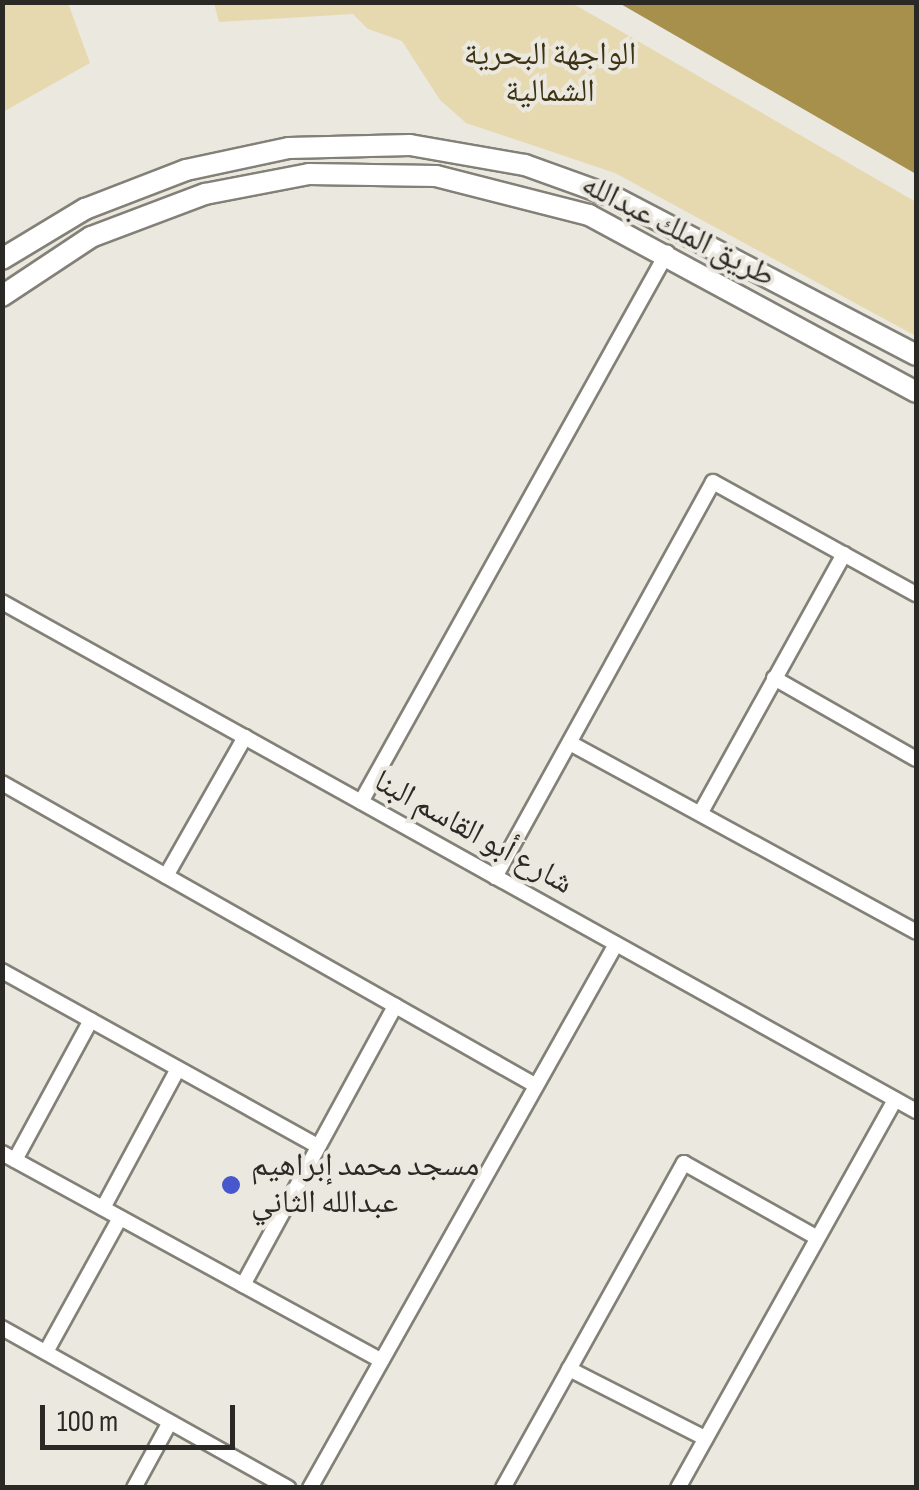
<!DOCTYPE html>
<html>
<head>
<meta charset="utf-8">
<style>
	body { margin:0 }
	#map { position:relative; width:919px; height:1490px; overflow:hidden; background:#ebe8df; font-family:"Sofia Sans Condensed","Noto Naskh Arabic",sans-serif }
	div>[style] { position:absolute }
	.green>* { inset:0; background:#e6d9b0 }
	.water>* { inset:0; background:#a6904b }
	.roads { filter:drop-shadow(2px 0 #838078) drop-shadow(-2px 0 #838078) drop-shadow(0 2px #838078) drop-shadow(0 -2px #838078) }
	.street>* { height:14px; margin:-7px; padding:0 7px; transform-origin:7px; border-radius:7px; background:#fff }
	.secondary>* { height:20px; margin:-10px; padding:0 10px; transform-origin:10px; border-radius:10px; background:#fff }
	.dots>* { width:28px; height:28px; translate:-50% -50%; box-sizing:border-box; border:5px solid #ebe8df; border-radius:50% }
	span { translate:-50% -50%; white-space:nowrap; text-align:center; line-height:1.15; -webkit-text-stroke:8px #ebe8df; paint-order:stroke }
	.park-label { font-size:32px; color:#3d3314 }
	.street-label { font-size:32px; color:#2a2926 }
	.poi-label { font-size:32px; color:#2a2926 }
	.left { translate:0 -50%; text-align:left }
	.frame { position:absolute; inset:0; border:5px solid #2a2926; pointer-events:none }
	.scale { position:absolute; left:40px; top:1405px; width:195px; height:45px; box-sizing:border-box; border:5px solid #2a2926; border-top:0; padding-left:12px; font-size:30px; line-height:35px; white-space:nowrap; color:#2a2926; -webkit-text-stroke:8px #ebe8df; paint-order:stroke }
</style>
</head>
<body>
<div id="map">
	<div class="green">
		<div style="clip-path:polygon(3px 2px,68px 3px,90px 63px,3px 112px)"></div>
		<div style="clip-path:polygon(214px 3px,572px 3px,916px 202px,916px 336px,615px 173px,466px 123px,440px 100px,402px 41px,368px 29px,353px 14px,219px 22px)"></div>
	</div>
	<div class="water">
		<div style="clip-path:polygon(619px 3px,916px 3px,916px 174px)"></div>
	</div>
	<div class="roads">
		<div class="street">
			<div style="left:2px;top:602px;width:1046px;rotate:29.11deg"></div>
			<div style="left:774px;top:678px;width:163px;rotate:29.7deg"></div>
			<div style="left:570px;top:743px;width:394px;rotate:28.6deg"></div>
			<div style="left:2px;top:783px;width:613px;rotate:29.54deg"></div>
			<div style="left:361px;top:802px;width:629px;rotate:-60.87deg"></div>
			<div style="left:701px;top:812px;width:295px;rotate:-61deg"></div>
			<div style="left:166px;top:876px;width:160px;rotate:-60.4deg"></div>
			<div style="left:495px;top:877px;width:451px;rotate:-61.1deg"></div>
			<div style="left:713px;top:482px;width:232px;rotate:28.9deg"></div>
			<div style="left:2px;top:971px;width:361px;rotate:29deg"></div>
			<div style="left:2px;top:1153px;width:431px;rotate:28.7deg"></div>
			<div style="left:15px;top:1160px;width:159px;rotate:-61.5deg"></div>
			<div style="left:103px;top:1208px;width:158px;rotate:-61.7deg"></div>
			<div style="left:243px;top:1285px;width:318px;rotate:-61.4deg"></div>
			<div style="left:2px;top:1328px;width:328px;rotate:29.2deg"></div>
			<div style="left:46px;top:1352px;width:153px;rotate:-61.1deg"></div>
			<div style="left:569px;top:1369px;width:153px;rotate:26.9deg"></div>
			<div style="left:134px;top:1488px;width:75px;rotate:-61.4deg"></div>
			<div style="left:310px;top:1488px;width:624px;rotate:-60.64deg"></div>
			<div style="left:503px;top:1488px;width:372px;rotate:-60.9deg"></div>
			<div style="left:684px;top:1163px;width:151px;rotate:29.3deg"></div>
			<div style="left:678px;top:1488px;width:445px;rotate:-60.8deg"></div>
		</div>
		<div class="secondary">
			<div style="left:2px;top:259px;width:97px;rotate:-31.1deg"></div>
			<div style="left:85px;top:209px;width:108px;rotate:-21.1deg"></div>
			<div style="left:186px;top:170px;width:105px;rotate:-12.1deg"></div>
			<div style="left:289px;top:148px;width:121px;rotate:-1.4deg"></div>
			<div style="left:410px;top:145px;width:117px;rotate:9.9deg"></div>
			<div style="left:525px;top:165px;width:95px;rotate:19.8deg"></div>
			<div style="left:614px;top:197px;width:341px;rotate:27.6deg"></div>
			<div style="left:2px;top:296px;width:107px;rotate:-33.5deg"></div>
			<div style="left:91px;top:237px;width:122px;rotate:-20.7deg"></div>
			<div style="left:205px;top:194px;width:106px;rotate:-10.9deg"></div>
			<div style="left:309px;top:174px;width:127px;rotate:0.9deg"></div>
			<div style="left:436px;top:176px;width:158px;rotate:14.3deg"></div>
			<div style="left:589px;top:215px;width:372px;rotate:28.4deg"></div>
		</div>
	</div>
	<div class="dots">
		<div style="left:231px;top:1185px;background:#4857cc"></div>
	</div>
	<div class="park-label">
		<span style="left:550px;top:74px">الواجهة البحرية<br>الشمالية</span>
	</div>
	<div class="street-label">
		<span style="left:678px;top:231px;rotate:27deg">طريق الملك عبدالله</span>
		<span style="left:473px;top:833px;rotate:29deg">شارع أبو القاسم البنا</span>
	</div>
	<div class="poi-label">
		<span class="left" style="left:251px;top:1185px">مسجد محمد إبراهيم<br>عبدالله الثاني</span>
	</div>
	<div class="frame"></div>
	<div class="scale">100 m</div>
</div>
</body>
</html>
